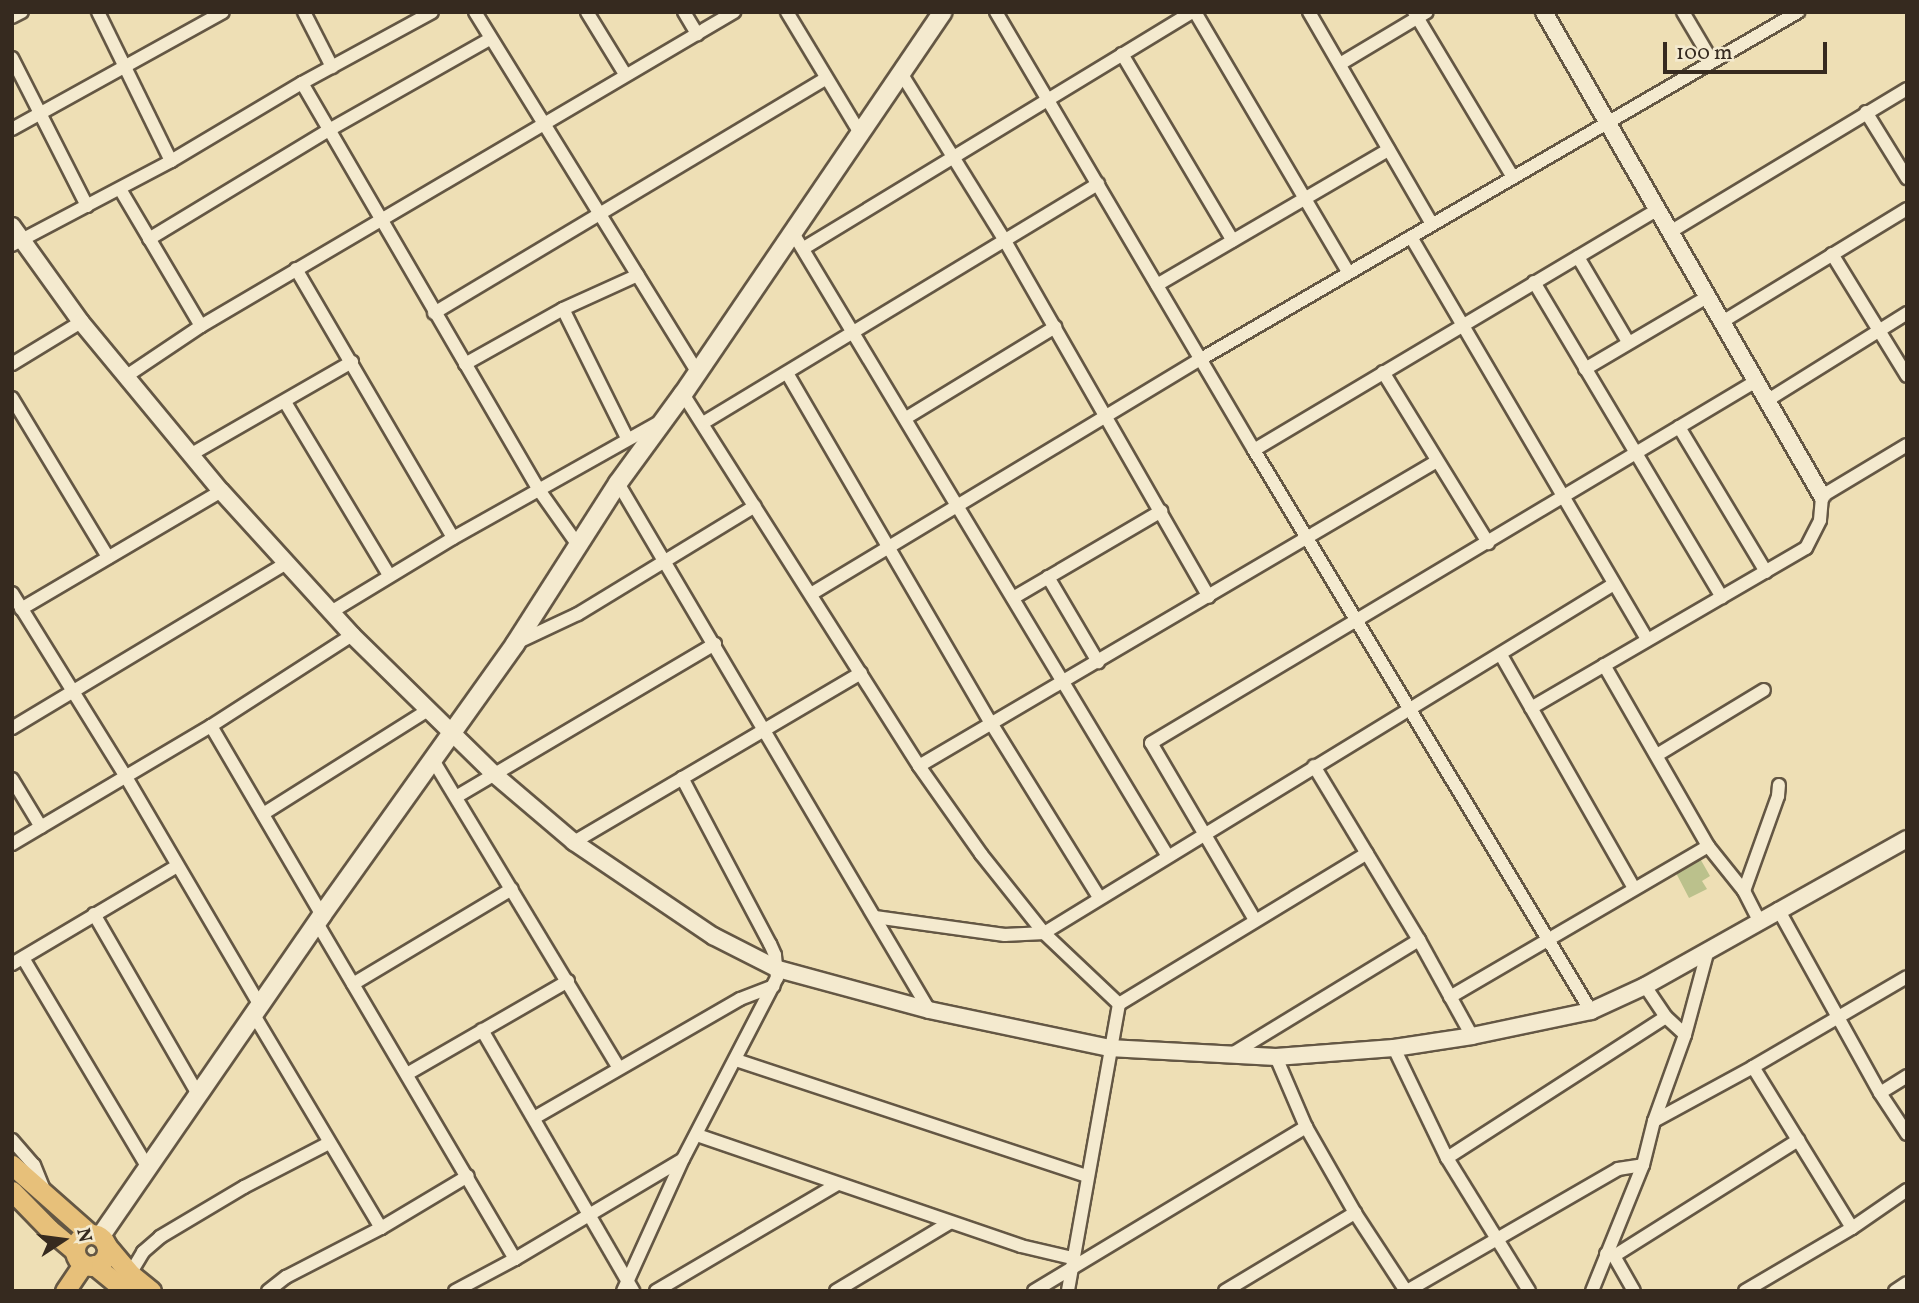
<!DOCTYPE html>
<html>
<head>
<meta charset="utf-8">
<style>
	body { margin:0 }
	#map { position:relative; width:1919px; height:1303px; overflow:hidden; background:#eedfb5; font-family:Vollkorn,serif }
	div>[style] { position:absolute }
	.green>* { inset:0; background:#bbc18c }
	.roads { filter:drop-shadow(2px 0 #645744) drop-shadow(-2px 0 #645744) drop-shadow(0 2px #645744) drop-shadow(0 -2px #645744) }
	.minor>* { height:12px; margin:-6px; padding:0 6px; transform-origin:6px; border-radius:6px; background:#f4eacf }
	.tertiary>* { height:16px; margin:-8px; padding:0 8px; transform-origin:8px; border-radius:8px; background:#f4eacf }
	.secondary>* { height:18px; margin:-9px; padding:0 9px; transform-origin:9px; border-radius:9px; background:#f4eacf }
	.primary>* { height:19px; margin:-9.5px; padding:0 9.5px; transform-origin:9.5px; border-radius:9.5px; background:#e7c07a }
	.primary>.ring { margin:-9.5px; padding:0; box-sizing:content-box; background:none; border:19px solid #e7c07a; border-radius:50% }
	span { translate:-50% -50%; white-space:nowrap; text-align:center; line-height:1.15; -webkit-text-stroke:5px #f4eacf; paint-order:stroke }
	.frame { position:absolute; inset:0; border:14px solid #362a1f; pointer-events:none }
	.north { position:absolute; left:28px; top:1205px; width:70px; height:70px; -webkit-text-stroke:5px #f4eacf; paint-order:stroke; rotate:77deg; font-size:19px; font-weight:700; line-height:28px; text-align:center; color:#362a1f }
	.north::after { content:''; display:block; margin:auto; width:24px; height:32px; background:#362a1f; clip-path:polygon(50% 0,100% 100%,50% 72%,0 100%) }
	.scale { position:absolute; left:1663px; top:42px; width:164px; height:32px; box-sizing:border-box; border:4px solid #362a1f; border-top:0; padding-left:9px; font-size:21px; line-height:24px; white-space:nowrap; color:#362a1f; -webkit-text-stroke:5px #f4eacf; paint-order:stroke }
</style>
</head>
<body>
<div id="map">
	<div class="green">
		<div style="clip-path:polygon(1698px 855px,1710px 876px,1702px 881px,1707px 889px,1689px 898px,1675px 871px)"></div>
	</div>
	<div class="roads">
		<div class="minor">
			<div style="left:98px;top:12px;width:166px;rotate:63.9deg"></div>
			<div style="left:304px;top:12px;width:62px;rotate:63deg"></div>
			<div style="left:475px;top:12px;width:423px;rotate:58.3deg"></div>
			<div style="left:587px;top:12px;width:73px;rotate:58.5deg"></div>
			<div style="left:684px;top:12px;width:26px;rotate:59deg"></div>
			<div style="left:787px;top:12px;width:141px;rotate:58.9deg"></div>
			<div style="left:996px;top:12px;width:508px;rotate:59.5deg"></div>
			<div style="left:1254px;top:450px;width:654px;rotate:59.01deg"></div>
			<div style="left:1195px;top:12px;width:302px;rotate:59.5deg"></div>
			<div style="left:1309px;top:12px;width:245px;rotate:59.9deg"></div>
			<div style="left:1414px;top:12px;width:191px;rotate:59.1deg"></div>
			<div style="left:1683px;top:12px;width:57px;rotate:59.4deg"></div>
			<div style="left:12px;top:17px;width:11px;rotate:-27deg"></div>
			<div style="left:1122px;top:54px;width:217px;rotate:59.3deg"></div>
			<div style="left:12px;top:58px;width:166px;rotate:63.1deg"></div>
			<div style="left:1340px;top:64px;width:101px;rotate:-30.9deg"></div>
			<div style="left:901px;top:73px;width:198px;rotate:58.2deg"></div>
			<div style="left:1005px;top:241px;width:410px;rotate:60.2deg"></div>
			<div style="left:302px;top:83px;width:471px;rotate:59.8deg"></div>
			<div style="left:539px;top:490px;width:67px;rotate:54.7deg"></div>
			<div style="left:1866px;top:112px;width:78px;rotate:58.2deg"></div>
			<div style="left:12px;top:129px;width:241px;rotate:-29deg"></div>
			<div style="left:120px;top:189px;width:159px;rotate:59.4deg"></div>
			<div style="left:1670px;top:232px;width:277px;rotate:-31.1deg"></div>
			<div style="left:793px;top:233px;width:726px;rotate:58.98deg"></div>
			<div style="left:1411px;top:237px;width:467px;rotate:59.6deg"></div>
			<div style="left:149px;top:239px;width:210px;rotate:-31.2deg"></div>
			<div style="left:329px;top:130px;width:185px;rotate:-29.5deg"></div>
			<div style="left:12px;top:245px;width:180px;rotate:-27.8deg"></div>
			<div style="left:171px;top:161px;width:152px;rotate:-30.8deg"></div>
			<div style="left:302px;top:83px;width:148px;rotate:-28.6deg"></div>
			<div style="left:804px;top:248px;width:454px;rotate:-31.3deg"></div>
			<div style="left:1832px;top:254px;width:143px;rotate:58.4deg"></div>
			<div style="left:1578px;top:257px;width:99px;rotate:59.5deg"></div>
			<div style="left:296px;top:269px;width:311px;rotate:59.7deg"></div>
			<div style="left:1534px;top:282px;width:367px;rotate:59.2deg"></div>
			<div style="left:1157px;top:285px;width:268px;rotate:-30.3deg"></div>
			<div style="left:563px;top:309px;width:144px;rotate:63.6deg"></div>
			<div style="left:434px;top:313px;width:457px;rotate:-30.9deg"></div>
			<div style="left:1722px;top:322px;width:217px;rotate:-31.4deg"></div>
			<div style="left:12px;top:364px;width:81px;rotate:-31.3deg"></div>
			<div style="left:465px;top:364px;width:112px;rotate:-29.3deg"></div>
			<div style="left:563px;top:309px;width:82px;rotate:-24.4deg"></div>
			<div style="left:1585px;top:369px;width:142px;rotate:-30.5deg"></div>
			<div style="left:1383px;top:372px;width:201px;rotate:58.4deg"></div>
			<div style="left:787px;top:373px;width:405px;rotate:59.8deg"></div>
			<div style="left:991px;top:723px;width:205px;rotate:58.2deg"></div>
			<div style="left:125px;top:377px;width:92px;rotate:-33.9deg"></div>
			<div style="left:201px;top:326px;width:619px;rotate:-30.5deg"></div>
			<div style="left:683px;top:394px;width:441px;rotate:57.6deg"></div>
			<div style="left:919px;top:766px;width:108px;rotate:54.8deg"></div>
			<div style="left:981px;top:854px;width:101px;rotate:51.4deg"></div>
			<div style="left:1044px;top:933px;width:103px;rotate:43.4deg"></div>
			<div style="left:1119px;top:1004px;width:291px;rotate:100.1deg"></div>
			<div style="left:12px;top:398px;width:186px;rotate:58.9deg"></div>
			<div style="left:1768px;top:400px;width:164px;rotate:-32deg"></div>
			<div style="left:285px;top:402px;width:202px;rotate:59deg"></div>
			<div style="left:906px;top:418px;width:175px;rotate:-31.4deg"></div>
			<div style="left:703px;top:423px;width:462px;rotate:-31.2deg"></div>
			<div style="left:1679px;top:427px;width:169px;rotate:59deg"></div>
			<div style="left:1254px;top:450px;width:469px;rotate:-30.8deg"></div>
			<div style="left:190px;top:455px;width:187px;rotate:-29.9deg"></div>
			<div style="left:618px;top:483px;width:612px;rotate:59.45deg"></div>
			<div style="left:1048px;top:577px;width:99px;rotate:59.5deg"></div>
			<div style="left:12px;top:593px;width:216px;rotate:58.2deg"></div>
			<div style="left:126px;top:777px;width:264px;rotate:59.6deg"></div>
			<div style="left:811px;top:594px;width:455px;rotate:-31.1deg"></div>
			<div style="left:1201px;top:359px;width:691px;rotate:-30.17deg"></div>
			<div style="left:1013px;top:598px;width:172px;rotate:-30.4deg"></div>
			<div style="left:21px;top:609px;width:232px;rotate:-30.5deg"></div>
			<div style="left:331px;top:612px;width:143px;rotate:-31.2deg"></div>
			<div style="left:453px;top:538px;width:237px;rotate:-29.3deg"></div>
			<div style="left:516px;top:643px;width:68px;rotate:-25.1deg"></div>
			<div style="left:578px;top:614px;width:207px;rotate:-31.4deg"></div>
			<div style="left:1501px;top:655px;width:268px;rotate:60.3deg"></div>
			<div style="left:1604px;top:665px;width:209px;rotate:60.1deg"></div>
			<div style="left:1708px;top:846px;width:58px;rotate:51.3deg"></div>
			<div style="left:1744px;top:891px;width:34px;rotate:63deg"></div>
			<div style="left:1531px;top:708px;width:318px;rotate:-30.2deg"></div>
			<div style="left:1806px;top:548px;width:31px;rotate:-63deg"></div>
			<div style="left:1820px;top:520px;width:24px;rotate:-85deg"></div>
			<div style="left:1822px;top:496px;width:99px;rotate:-31deg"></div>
			<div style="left:211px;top:726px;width:219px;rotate:59.6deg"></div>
			<div style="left:12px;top:728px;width:321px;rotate:-31deg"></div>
			<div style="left:1657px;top:755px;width:125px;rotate:-31.3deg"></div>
			<div style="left:433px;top:760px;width:358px;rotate:58.9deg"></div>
			<div style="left:919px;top:766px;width:601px;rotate:-30.49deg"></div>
			<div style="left:1314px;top:766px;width:203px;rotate:58.9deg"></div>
			<div style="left:1419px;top:940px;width:110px;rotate:61.1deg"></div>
			<div style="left:12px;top:779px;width:56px;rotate:58.9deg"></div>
			<div style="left:456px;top:797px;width:301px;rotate:-30.6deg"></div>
			<div style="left:263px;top:814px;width:197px;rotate:-32.2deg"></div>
			<div style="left:574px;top:842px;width:333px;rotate:-30.5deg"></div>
			<div style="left:12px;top:844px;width:231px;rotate:-30.7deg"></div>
			<div style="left:211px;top:726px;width:168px;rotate:-32.8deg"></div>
			<div style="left:1744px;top:891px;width:101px;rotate:-70.3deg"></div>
			<div style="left:1778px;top:796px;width:11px;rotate:-85deg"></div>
			<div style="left:1778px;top:909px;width:210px;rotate:61deg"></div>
			<div style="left:1880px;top:1093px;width:49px;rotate:56.6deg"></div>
			<div style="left:94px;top:914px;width:208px;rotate:60deg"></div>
			<div style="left:875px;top:917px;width:131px;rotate:7.9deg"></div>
			<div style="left:1005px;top:935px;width:39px;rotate:-3deg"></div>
			<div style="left:1044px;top:933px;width:668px;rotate:-31.48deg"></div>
			<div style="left:1255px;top:920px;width:205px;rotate:-120.4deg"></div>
			<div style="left:1151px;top:743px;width:705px;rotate:-30.89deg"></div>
			<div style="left:317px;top:923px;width:390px;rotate:59.5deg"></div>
			<div style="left:23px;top:958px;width:246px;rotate:59.2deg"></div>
			<div style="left:12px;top:964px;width:192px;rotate:-30.7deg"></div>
			<div style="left:353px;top:984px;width:185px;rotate:-30.9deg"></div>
			<div style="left:1645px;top:986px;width:37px;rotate:56deg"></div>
			<div style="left:1666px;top:1017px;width:26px;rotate:43deg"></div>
			<div style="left:1450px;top:997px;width:299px;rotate:-30.3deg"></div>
			<div style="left:1119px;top:1004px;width:290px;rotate:-31.3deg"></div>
			<div style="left:254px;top:1015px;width:248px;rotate:59.2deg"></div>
			<div style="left:482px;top:1030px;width:302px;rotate:59.9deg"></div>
			<div style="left:1394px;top:1048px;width:122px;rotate:64.3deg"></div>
			<div style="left:1447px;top:1158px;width:156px;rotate:58.3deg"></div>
			<div style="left:1232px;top:1054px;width:219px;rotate:-31.4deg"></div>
			<div style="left:1276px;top:1057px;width:76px;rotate:66.8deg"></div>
			<div style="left:1306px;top:1127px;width:99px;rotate:60.3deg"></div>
			<div style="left:1355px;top:1213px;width:93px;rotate:56.8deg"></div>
			<div style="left:736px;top:1060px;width:369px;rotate:18.3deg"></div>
			<div style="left:1753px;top:1067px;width:189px;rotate:58.4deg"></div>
			<div style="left:407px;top:1074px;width:186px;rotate:-30deg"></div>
			<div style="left:1880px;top:1093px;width:32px;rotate:-32deg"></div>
			<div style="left:534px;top:1118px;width:238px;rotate:-30deg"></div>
			<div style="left:740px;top:999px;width:36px;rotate:-21deg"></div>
			<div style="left:1654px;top:1121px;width:113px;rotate:-28.6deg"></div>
			<div style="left:1753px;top:1067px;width:178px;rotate:-30.3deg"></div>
			<div style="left:697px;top:1135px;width:342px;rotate:18.9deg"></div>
			<div style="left:1021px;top:1246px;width:52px;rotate:13.2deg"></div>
			<div style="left:12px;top:1140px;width:33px;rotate:49deg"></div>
			<div style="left:34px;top:1165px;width:27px;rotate:68deg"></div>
			<div style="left:1447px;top:1158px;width:260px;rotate:-32.8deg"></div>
			<div style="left:1606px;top:1254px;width:8px;rotate:14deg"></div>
			<div style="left:1614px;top:1256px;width:218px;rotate:-32.2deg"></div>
			<div style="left:1614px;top:1256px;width:40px;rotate:60.3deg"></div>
			<div style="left:130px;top:1274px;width:26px;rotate:-59deg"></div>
			<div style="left:143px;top:1252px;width:23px;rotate:-41deg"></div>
			<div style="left:160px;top:1237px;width:98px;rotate:-30.8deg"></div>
			<div style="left:244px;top:1187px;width:96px;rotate:-27.4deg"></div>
			<div style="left:268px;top:1291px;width:23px;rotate:-38deg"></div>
			<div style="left:286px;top:1277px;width:107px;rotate:-27.3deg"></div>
			<div style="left:381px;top:1228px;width:101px;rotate:-30.9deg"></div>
			<div style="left:455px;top:1291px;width:68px;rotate:-28.1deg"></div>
			<div style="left:515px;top:1259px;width:194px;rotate:-30.7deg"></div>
			<div style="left:623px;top:1291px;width:145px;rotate:-65.6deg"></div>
			<div style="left:683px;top:1159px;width:204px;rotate:-62.6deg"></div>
			<div style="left:777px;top:978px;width:23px;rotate:-95deg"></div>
			<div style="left:775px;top:955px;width:12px;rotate:-114deg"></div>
			<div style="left:770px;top:944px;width:188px;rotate:-117.9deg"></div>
			<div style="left:656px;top:1291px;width:211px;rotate:-30.5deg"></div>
			<div style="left:836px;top:1291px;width:132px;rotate:-31deg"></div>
			<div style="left:1034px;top:1291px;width:318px;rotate:-31.1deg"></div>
			<div style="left:1225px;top:1291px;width:152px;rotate:-31deg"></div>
			<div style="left:1407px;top:1291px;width:244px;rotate:-30deg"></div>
			<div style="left:1618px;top:1169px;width:25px;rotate:-9deg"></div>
			<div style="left:1592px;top:1291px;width:136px;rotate:-68deg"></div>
			<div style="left:1643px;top:1165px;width:45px;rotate:-76deg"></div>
			<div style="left:1654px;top:1121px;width:91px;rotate:-70.2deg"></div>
			<div style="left:1685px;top:1035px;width:88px;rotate:-74.9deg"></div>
			<div style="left:1745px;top:1291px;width:124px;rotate:-30.5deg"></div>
			<div style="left:1852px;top:1228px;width:67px;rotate:-34.6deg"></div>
			<div style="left:1895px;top:1291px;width:14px;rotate:-34deg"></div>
		</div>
		<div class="tertiary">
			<div style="left:1544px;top:12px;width:558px;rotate:60.13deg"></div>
			<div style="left:12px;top:226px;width:118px;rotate:54.3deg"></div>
			<div style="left:81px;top:322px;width:219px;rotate:50.4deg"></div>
			<div style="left:221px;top:491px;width:195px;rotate:47.7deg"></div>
			<div style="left:352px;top:635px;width:199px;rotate:44.4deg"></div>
			<div style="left:494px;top:774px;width:105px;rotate:40.4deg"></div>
			<div style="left:574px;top:842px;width:168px;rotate:34.1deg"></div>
			<div style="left:713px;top:936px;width:73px;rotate:26.9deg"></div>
			<div style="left:778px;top:969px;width:156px;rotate:15.2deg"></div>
			<div style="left:929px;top:1010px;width:184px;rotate:11.9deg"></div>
			<div style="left:1109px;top:1048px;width:167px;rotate:3.1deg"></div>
			<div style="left:1276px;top:1057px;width:118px;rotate:-4.4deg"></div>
			<div style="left:1394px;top:1048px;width:79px;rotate:-8.7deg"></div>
			<div style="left:1472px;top:1036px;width:122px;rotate:-11.9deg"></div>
			<div style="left:1591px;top:1011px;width:60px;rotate:-24.8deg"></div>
			<div style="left:1645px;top:986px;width:300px;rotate:-29.3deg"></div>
		</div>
		<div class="secondary">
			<div style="left:100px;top:1237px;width:391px;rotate:-55.4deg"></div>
			<div style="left:322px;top:915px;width:333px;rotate:-54.5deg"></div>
			<div style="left:515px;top:644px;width:191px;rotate:-57.4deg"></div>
			<div style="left:618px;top:483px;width:110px;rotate:-53.9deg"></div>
			<div style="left:683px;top:394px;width:462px;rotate:-55.8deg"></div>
		</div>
		<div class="primary">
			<div style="left:12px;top:1165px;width:104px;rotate:41.5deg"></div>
			<div style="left:12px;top:1191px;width:53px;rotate:45.8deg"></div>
			<div style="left:49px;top:1229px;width:34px;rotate:40deg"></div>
			<div class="ring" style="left:75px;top:1234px;width:13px;height:13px"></div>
			<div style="left:106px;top:1245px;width:38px;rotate:50deg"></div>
			<div style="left:130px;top:1274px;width:27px;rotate:39deg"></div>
			<div style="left:94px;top:1265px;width:41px;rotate:39.1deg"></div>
			<div style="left:65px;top:1291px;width:32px;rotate:-56deg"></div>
		</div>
	</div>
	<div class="frame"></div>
	<div class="north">N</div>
	<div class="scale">100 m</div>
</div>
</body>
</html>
